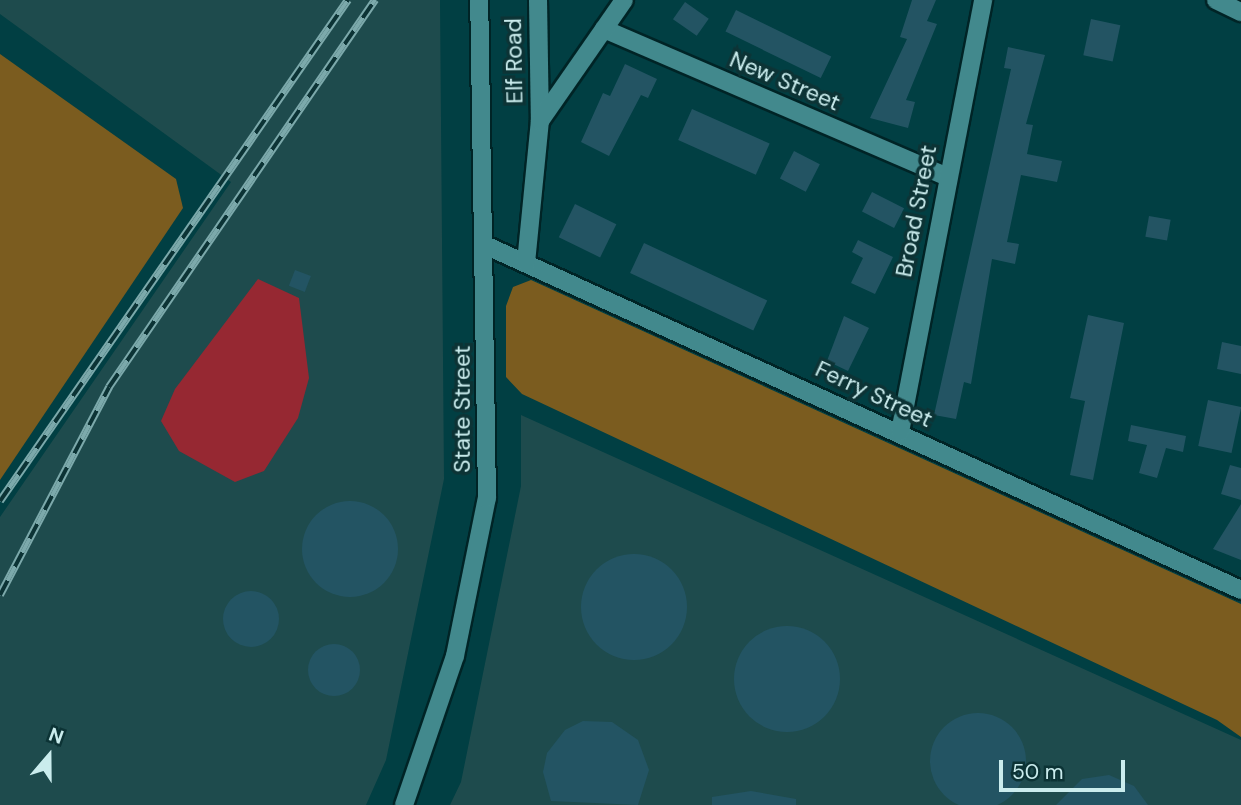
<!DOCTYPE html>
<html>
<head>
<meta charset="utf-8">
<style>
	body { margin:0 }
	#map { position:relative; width:1241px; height:805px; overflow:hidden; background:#013f43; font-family:"DM Sans",sans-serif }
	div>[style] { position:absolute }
	.built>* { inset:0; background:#1e4b4d }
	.green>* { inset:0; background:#7b5c1f }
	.water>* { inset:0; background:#962832 }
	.building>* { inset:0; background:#235463; transform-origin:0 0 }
	.round { border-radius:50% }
	.roads { filter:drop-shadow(2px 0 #002426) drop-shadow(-2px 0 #002426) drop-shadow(0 2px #002426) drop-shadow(0 -2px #002426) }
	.minor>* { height:18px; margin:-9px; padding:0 9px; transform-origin:9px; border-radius:9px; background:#42898d }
	.rail>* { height:8px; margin-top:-4px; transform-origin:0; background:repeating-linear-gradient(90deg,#0c3335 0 16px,#7ca9ab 0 32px); box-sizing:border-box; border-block:2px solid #7ca9ab }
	span { translate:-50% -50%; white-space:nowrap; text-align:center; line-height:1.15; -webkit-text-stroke:7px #0c3335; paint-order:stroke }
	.street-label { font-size:23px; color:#caeced }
	.north { position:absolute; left:14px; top:721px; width:70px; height:70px; -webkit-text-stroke:5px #0c3335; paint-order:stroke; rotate:20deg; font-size:19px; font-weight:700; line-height:28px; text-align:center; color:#caeced }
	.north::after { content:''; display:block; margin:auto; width:24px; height:32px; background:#caeced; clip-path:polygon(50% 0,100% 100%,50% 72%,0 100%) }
	.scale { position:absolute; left:999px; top:760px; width:126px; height:32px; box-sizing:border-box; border:4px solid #caeced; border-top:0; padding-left:9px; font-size:21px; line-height:24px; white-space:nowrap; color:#caeced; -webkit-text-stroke:5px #0c3335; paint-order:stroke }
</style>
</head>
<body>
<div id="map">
	<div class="built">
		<div style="clip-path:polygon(0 0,440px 0,444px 479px,386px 760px,366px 805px,0 805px,0 517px,231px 182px,0 14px)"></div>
		<div style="clip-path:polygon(521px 415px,1241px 740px,1241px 805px,450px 805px,461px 782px,521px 486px)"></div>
	</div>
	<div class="green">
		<div style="clip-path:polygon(0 54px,176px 179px,183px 208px,0 480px)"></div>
		<div style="clip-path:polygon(531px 280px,1241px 604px,1241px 737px,1217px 720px,522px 394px,506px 377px,506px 306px,513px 287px)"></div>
	</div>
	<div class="water">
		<div style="clip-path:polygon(258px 279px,299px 298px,309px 378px,298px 418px,264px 471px,235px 482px,179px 451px,161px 421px,175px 389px)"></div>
	</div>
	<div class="building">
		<div style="clip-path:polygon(912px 0,936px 0,927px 21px,937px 24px,906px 100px,915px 102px,908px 128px,870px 118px,907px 39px,900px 37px)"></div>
		<div style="left:685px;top:2px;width:29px;height:21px;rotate:35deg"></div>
		<div style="left:736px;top:10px;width:106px;height:24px;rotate:26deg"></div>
		<div style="left:1091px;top:19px;width:30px;height:37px;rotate:12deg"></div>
		<div style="clip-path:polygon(1008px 47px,1045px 55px,1026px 124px,1033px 125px,1027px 154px,1062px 161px,1057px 182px,1021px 175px,1007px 242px,1019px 244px,1015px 264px,992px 259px,971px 384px,964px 382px,956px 419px,934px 415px,1011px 69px,1004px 68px)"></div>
		<div style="clip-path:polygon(625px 64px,657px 79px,648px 98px,641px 95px,609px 156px,581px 142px,603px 93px,610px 96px)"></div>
		<div style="left:692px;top:109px;width:85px;height:34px;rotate:24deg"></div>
		<div style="left:794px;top:151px;width:29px;height:31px;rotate:27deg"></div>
		<div style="left:872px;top:192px;width:36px;height:22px;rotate:27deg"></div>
		<div style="left:575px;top:204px;width:46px;height:37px;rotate:26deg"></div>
		<div style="left:1149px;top:216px;width:22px;height:21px;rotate:10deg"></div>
		<div style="clip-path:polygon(858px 240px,893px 257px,875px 294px,851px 283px,863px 258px,852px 252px)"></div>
		<div style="left:644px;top:243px;width:136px;height:33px;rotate:25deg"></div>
		<div style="left:295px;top:270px;width:17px;height:17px;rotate:21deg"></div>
		<div style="clip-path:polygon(1088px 315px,1124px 323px,1093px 480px,1070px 475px,1085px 401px,1070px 398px)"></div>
		<div style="clip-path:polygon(844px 316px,869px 328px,848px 371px,827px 361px)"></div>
		<div style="clip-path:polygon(1222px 342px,1241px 346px,1241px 374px,1217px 369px)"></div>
		<div style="left:1208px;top:400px;width:34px;height:47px;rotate:12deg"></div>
		<div style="clip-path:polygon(1131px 425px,1186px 436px,1183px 452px,1166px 448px,1157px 478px,1139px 473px,1147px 445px,1128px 441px)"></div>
		<div style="clip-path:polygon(1230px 465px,1241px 468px,1241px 500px,1221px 494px)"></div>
		<div class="round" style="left:302px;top:501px;width:96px;height:96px"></div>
		<div style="clip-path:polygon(1241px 504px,1241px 560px,1213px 549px)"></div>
		<div class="round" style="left:581px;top:554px;width:106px;height:106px"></div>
		<div class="round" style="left:223px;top:591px;width:56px;height:56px"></div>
		<div class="round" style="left:734px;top:626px;width:106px;height:106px"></div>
		<div class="round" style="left:308px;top:644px;width:52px;height:52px"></div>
		<div class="round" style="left:930px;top:713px;width:96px;height:96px"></div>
		<div style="clip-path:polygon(583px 721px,612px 722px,638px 740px,649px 770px,638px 805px,551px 801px,543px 772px,547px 753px,565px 730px)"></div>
		<div style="clip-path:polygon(1109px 775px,1134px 786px,1148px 805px,1056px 805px,1082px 779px)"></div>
		<div style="clip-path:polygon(751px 791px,796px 799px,796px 805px,712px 805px,712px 797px)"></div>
	</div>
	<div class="roads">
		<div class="minor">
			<div style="left:538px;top:0;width:121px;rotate:89.1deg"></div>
			<div style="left:1216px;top:0;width:28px;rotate:26deg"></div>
			<div style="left:604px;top:29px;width:374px;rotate:23.3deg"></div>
			<div style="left:485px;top:245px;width:831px;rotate:24.53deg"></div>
			<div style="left:526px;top:263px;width:143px;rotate:-84.4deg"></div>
			<div style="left:540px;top:121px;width:147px;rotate:-55.2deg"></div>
			<div style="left:900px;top:432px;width:440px;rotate:-79.1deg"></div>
			<div style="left:404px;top:805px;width:157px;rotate:-71.1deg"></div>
			<div style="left:455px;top:656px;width:161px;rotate:-78.6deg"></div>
			<div style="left:487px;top:498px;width:498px;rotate:-90.9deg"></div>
		</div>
	</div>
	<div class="rail">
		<div style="left:0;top:501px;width:610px;rotate:-55.22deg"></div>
		<div style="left:0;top:595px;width:235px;rotate:-62.3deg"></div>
		<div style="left:109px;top:387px;width:470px;rotate:-55.5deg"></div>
	</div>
	<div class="street-label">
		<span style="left:514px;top:61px;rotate:-91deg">Elf Road</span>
		<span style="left:785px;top:81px;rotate:23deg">New Street</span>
		<span style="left:916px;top:211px;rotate:-79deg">Broad Street</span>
		<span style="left:874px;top:394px;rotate:25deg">Ferry Street</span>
		<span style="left:462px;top:409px;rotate:-90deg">State Street</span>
	</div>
	<div class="north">N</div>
	<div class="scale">50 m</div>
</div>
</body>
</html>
